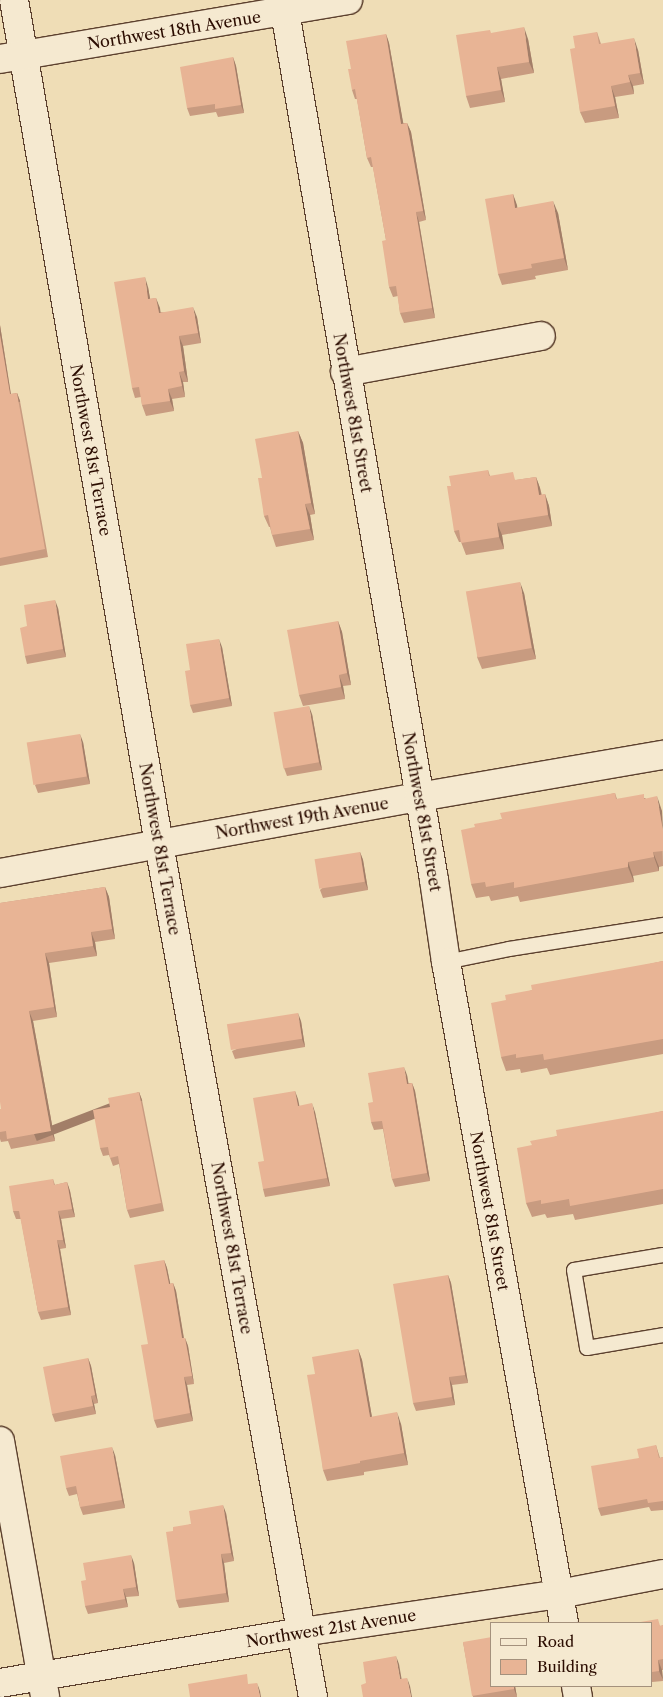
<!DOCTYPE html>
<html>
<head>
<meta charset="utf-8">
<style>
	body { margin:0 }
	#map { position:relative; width:663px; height:1697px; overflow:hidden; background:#efddb6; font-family:"Libre Caslon Text",serif }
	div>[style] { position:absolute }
	.roads { filter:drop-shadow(1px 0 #5c402e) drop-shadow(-1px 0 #5c402e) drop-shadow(0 1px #5c402e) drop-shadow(0 -1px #5c402e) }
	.lane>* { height:14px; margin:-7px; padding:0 7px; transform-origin:7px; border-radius:7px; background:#f5e9d0 }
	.street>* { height:28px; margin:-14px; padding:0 14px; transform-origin:14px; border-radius:14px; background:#f5e9d0 }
	.wall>* { inset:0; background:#c89b80 }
	.shaded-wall>* { inset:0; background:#a27e68; transform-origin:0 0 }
	.building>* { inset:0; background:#e8b495; transform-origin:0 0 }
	span { translate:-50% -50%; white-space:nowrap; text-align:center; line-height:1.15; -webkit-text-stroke:5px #f5e9d0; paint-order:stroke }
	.street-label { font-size:16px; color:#2b0c00 }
	.legend { position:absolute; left:490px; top:1622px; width:162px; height:65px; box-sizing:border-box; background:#f5e9d0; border:1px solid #a4917d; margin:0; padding:6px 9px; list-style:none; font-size:15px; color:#2b0c00 }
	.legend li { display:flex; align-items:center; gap:10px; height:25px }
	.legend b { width:25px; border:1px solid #a4917d }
</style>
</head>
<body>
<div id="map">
	<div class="roads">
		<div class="lane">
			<div style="left:446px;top:962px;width:64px;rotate:-11.7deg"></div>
			<div style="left:509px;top:949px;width:156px;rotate:-8.9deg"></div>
			<div style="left:663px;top:1255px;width:90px;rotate:170.4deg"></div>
			<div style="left:574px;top:1270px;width:79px;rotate:80.5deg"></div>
			<div style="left:587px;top:1348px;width:77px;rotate:-9.7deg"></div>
		</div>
		<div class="street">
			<div style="left:14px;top:0;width:856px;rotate:80.25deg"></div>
			<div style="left:159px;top:844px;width:867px;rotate:79.77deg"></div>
			<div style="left:283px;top:0;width:893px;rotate:80.26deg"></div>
			<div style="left:434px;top:880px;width:83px;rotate:81.7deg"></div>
			<div style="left:446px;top:962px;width:671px;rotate:79.88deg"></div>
			<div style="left:0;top:59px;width:353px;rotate:-9.6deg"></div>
			<div style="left:345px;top:372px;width:199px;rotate:-10.4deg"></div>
			<div style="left:0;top:873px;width:426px;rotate:-10.3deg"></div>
			<div style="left:419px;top:797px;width:248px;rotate:-9.8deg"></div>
			<div style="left:0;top:1441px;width:260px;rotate:80deg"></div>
			<div style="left:0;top:1683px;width:306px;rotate:-9.6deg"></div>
			<div style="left:302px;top:1632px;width:260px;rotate:-8.4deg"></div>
			<div style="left:559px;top:1594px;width:106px;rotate:-10.9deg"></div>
			<div style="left:576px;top:1686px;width:11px;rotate:80deg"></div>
		</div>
	</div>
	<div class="wall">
		<div style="clip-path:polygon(597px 32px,601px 44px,638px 50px,644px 84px,633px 86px,634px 94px,615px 97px,619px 118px,585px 123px,580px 112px,575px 48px)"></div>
		<div style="clip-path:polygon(492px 33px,528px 39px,534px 73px,501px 79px,505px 102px,470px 108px,466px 96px)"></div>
		<div style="clip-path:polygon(386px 34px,389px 43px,403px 123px,407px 123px,411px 132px,426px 220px,419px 222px,435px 318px,404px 323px,400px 313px,398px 296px,393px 297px,389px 287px,386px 240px,373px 167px,371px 167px,367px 158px,357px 99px,355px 99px,352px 90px,351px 69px)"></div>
		<div style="clip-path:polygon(233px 57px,236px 66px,244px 113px,218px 117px,216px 112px,190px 116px,187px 108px)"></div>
		<div style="clip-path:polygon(513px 194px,517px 208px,558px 213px,568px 270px,535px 276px,536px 279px,502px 285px,498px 274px)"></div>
		<div style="clip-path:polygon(148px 287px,150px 299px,156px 298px,160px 312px,197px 317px,201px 343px,183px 346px,188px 382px,183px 382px,185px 397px,172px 399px,174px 411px,146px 416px,142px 405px,141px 397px,135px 398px,132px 388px)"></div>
		<div style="clip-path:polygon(0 325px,11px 394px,17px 393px,20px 401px,48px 557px,0 566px)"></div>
		<div style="clip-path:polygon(298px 431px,303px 443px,315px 514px,310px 515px,314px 540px,276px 547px,272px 535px,270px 527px,269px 527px,264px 516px,262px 478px)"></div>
		<div style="clip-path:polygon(488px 470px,490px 476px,516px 480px,536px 477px,540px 488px,542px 495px,545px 494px,549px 506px,552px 526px,502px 535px,504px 549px,466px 555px,461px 542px,459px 542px,454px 531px)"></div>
		<div style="clip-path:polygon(524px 593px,536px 659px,482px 669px,477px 657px)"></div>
		<div style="clip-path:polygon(58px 608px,66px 657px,27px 664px,25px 656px,27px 626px)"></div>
		<div style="clip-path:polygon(338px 621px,342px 632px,351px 685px,343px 686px,345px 699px,303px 706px,299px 695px)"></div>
		<div style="clip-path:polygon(222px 647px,232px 706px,193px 713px,190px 705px,190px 670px)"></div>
		<div style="clip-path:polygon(312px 714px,322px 770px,287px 776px,284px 768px)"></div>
		<div style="clip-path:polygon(83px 742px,90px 784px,38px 793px,35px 785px)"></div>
		<div style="clip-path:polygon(615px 793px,617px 799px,645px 798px,662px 811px,663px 866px,659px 867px,659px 871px,633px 876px,634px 882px,520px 902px,518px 896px,491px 901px,489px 896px,476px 898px,471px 884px,475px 827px,502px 819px)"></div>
		<div style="clip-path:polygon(360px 852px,363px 860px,368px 890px,323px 898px,320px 890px)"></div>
		<div style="clip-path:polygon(105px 887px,109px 897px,115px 939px,95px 942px,97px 956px,49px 963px,57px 1017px,33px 1021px,55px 1141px,11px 1149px,8px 1141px,1px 1142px,0 1139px,0 1109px,1px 1109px,0 903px)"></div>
		<div style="clip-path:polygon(663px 961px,663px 1054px,550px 1075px,547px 1068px,521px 1073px,520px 1069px,506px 1071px,501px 1057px,506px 1000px,532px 990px)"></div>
		<div style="clip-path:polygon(301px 1021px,305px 1047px,235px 1059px,232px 1051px)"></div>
		<div style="clip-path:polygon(407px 1075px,408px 1083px,412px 1083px,415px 1091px,430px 1181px,395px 1187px,392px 1179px,383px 1129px,374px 1130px,371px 1122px,373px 1102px)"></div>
		<div style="clip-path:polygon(295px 1091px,299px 1106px,315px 1112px,330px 1186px,265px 1197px,263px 1189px,264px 1161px)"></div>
		<div style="clip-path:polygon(139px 1092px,142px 1100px,164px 1211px,130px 1218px,127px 1210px,119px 1164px,113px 1166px,109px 1155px,103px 1156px,100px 1148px,110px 1107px)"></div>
		<div style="clip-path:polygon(663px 1111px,663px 1204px,575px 1220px,573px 1214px,547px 1218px,545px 1214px,532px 1217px,526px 1203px,532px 1145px,557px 1136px)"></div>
		<div style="clip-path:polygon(53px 1179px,55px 1185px,67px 1182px,70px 1191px,75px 1217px,61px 1219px,66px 1248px,60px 1249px,71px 1315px,41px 1320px,38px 1312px,21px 1219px,16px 1219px,13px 1211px)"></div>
		<div style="clip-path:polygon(164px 1260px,167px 1268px,170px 1284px,173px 1283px,176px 1291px,184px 1338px,185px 1338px,188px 1346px,194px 1384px,187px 1385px,193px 1421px,157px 1428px,154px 1420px,148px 1344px)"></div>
		<div style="clip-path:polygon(448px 1275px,451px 1283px,468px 1383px,452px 1385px,455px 1405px,416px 1411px,413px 1403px)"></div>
		<div style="clip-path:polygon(358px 1349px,362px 1360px,372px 1417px,401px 1424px,408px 1465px,364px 1472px,364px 1475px,327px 1481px,323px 1470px,315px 1374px)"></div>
		<div style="clip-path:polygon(88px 1358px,91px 1366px,98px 1403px,94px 1404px,96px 1414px,55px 1422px,52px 1414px)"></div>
		<div style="clip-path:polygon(656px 1445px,660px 1458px,663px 1457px,663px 1510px,651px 1511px,649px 1507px,601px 1516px,598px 1508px,639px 1458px)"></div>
		<div style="clip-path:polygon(115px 1455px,125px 1508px,83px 1515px,80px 1507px,77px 1494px,69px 1496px,66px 1488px)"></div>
		<div style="clip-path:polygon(226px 1513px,234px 1561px,224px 1563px,229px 1602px,179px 1608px,176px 1600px,173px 1531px,191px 1524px)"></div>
		<div style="clip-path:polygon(134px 1563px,139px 1596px,126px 1597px,128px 1607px,88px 1614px,85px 1606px,86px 1580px)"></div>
		<div style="clip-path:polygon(652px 1623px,661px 1626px,663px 1625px,663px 1670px,662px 1670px,663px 1681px,652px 1682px)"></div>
		<div style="clip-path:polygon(463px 1642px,492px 1686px,515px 1686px,517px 1697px,473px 1697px)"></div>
	</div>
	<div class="shaded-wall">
		<div style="clip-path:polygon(524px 27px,528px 39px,534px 73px,529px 62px)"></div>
		<div style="clip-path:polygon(386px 34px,389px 43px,405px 133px,401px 124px)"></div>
		<div style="clip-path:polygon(634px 38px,638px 50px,644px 84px,640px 73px)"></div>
		<div style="clip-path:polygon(233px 57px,236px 66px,244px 113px,241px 105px)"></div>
		<div style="clip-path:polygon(497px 67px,501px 79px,505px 102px,501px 90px)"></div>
		<div style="clip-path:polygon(628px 75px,633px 86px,634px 94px,630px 82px)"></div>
		<div style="clip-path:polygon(611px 86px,615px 97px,619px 118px,615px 106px)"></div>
		<div style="clip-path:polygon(407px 123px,411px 132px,426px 220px,423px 211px)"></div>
		<div style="clip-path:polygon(513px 194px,517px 205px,519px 220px,515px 208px)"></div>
		<div style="clip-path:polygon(553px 201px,558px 213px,568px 270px,564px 258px)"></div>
		<div style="clip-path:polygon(416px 212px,419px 222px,435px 318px,432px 308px)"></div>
		<div style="clip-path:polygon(145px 277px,148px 287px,152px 309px,148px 299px)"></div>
		<div style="clip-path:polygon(156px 298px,160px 308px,162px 323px,159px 313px)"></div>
		<div style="clip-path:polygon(193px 307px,197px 317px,201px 343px,198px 333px)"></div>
		<div style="clip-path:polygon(0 325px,12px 402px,10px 394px,0 335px)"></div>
		<div style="clip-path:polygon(179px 336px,183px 346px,188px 382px,184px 371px)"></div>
		<div style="clip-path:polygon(179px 372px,183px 382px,185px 397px,182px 386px)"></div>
		<div style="clip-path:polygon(168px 389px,172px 399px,174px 411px,170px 401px)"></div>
		<div style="left:17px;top:393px;width:9px;height:158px;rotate:69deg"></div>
		<div style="clip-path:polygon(298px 431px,303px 443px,315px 514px,311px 503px)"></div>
		<div style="clip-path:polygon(536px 477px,540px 488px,543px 506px,539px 495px)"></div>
		<div style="clip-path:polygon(545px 494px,549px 506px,552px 526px,548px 515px)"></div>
		<div style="clip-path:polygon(305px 504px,310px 515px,314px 540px,310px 529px)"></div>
		<div style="clip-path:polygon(497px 523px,502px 535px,504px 549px,499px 537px)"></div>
		<div style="clip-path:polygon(520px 582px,524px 593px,536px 659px,532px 648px)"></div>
		<div style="clip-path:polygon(55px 600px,58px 608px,66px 657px,63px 649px)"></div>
		<div style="clip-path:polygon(338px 621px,342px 632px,351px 685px,347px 673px)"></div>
		<div style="clip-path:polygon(219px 639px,222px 647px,232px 706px,229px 698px)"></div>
		<div style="clip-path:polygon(339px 675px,343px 686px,345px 699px,341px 687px)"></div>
		<div style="clip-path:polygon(309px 706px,312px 714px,322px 770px,319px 762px)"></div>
		<div style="clip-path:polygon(80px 734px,83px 742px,90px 784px,87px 776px)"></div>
		<div style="clip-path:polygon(657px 796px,662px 811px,663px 831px)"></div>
		<div style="clip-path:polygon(360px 852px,363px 860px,368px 890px,365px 882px)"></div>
		<div style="clip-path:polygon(653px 852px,659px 867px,659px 871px,654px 857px)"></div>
		<div style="clip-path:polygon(628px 862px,633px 876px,634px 882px,628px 867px)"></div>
		<div style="clip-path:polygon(105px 887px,109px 897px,115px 939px,112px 929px)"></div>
		<div style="clip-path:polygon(91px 932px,95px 942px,97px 956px,93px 946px)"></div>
		<div style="clip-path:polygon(45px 953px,49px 963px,57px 1017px,54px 1007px)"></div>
		<div style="clip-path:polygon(29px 1011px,33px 1021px,55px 1141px,51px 1131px)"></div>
		<div style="clip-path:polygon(298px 1013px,301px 1021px,305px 1047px,302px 1039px)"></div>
		<div style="clip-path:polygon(404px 1067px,407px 1075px,410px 1092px,407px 1084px)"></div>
		<div style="clip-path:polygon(412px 1083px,415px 1091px,430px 1181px,427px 1173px)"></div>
		<div style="clip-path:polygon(295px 1091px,298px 1099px,301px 1114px,298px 1106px)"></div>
		<div style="left:139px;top:1092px;width:9px;height:113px;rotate:69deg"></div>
		<div style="clip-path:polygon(312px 1103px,315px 1112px,330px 1186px,327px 1178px)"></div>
		<div style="clip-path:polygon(67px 1182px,70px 1191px,75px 1217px,72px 1209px)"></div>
		<div style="clip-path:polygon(58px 1211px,61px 1219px,66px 1248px,63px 1240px)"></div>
		<div style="clip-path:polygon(57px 1240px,60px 1249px,71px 1315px,68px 1307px)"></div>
		<div style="clip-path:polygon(164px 1260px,167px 1268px,172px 1292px,169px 1284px)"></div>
		<div style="clip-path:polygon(448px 1275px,451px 1283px,468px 1383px,465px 1375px)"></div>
		<div style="clip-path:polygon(173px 1283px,176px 1291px,185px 1346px,182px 1338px)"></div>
		<div style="clip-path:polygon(185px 1338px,188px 1346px,194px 1384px,192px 1376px)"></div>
		<div style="clip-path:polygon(358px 1349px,362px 1360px,374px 1429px,370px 1417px)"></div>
		<div style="clip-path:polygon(88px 1358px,91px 1366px,98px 1403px,95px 1395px)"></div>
		<div style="clip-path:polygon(184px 1377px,187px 1385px,193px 1421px,190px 1413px)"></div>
		<div style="clip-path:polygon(449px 1377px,452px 1385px,455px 1405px,452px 1397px)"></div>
		<div style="clip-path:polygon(91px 1396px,94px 1404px,96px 1414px,93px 1406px)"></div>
		<div style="clip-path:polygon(397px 1412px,401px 1424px,408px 1465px,404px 1453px)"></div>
		<div style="clip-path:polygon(112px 1447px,115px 1455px,125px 1508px,122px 1500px)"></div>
		<div style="clip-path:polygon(223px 1505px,226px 1513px,234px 1561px,231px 1553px)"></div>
		<div style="clip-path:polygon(221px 1554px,224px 1563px,229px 1602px,226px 1593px)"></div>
		<div style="clip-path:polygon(131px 1555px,134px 1563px,139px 1596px,136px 1587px)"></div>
		<div style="clip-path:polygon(123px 1589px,126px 1597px,128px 1607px,125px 1599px)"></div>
		<div style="clip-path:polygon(396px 1656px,399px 1664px,403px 1687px,400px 1679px)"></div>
		<div style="clip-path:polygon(658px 1660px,662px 1670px,663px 1680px,659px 1671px)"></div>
		<div style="clip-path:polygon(407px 1678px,410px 1686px,412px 1697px,411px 1697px)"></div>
		<div style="clip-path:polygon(257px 1683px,260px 1691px,261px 1697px,260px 1697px)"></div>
		<div style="clip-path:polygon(514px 1686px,515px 1686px,517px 1697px,514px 1689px)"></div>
	</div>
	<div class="building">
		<div style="clip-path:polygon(524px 27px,529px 62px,497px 67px,501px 90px,466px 96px,456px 35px,490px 30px,491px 33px)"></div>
		<div style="clip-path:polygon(597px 32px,599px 44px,634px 38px,640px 73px,628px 75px,630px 82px,611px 86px,615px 106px,580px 112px,570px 49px,575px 48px,573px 36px)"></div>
		<div style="clip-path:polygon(386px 34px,401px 124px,407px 123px,423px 211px,416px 212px,432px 308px,400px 313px,396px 286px,389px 287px,382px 241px,386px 240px,371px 157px,367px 158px,355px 89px,352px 90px,348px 69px,351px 69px,346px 41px)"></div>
		<div style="clip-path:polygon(233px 57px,241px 105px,215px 109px,215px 104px,187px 108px,180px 67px)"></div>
		<div style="clip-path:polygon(513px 194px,515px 208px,553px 201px,564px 258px,531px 264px,532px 268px,498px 274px,485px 199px)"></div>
		<div style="clip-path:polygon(145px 277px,148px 299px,156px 298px,159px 313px,193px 307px,198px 333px,179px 336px,184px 371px,179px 372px,182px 386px,168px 389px,170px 401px,142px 405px,139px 387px,132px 388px,114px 282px)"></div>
		<div style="clip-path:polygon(0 335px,10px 394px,17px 393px,45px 549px,0 558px)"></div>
		<div style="clip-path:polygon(298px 431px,311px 503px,305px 504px,310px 529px,272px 535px,268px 515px,264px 516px,258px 478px,262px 478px,255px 439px)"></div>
		<div style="clip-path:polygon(488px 470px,489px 476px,513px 472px,515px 480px,536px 477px,539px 495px,545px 494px,548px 515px,497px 523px,499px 537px,461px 543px,459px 530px,454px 531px,447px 486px,451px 486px,449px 476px)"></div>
		<div style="left:520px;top:582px;width:67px;height:55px;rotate:80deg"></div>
		<div style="clip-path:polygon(55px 600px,63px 649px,25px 656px,20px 628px,27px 626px,24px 605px)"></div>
		<div style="clip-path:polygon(338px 621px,347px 673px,339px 675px,341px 687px,299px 695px,287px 630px)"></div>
		<div style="clip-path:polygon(219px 639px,229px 698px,190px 705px,185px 671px,190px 670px,186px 644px)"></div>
		<div style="left:309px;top:706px;width:57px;height:36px;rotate:80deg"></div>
		<div style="left:80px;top:734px;width:43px;height:54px;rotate:81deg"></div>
		<div style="clip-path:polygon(615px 793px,616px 799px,644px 794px,644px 799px,657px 796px,663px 831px,663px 851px,653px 852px,654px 857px,628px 862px,628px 867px,514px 888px,514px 882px,486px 887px,485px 882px,471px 884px,461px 830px,475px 827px,474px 824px,502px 819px,500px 813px)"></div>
		<div style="left:360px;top:852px;width:30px;height:46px;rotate:81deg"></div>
		<div style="clip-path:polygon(105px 887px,112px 929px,91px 932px,93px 946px,45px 953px,54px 1007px,29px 1011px,51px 1131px,7px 1139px,6px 1131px,0 1132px,0 1109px,1px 1109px,0 1102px,0 903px)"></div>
		<div style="clip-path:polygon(663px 961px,663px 1039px,544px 1060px,543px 1054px,516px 1058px,516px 1054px,501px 1057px,491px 1003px,506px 1000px,505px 995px,532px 990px,531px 985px)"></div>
		<div style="left:298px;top:1013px;width:26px;height:72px;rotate:81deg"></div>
		<div style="clip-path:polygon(404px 1067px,407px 1084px,412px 1083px,427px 1173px,392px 1179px,382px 1121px,371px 1122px,368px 1103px,373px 1102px,368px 1073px)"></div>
		<div style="clip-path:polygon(295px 1091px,298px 1106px,312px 1103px,327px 1178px,263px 1189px,258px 1162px,264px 1161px,253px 1098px)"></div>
		<div style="clip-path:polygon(139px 1092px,161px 1203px,127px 1210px,118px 1156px,110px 1158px,108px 1147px,100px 1148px,93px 1110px,110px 1107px,108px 1098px)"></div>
		<div style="clip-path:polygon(663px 1111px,663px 1189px,570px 1206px,569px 1199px,541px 1204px,541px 1200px,526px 1203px,517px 1148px,532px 1145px,530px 1141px,557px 1136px,556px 1130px)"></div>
		<div style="clip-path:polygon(53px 1179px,54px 1185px,67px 1182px,72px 1209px,58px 1211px,63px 1240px,57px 1240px,68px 1307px,38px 1312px,19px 1211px,13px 1211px,9px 1186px)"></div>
		<div style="clip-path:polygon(164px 1260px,169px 1284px,173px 1283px,182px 1338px,185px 1338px,192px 1376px,184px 1377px,190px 1413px,154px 1420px,141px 1345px,148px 1344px,134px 1265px)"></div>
		<div style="clip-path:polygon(448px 1275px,465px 1375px,449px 1377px,452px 1397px,413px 1403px,393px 1284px)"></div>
		<div style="clip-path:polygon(358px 1349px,370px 1417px,397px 1412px,404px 1453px,360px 1461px,360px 1463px,323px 1470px,307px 1375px,315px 1374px,312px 1357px)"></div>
		<div style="clip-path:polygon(88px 1358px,95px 1395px,91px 1396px,93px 1406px,52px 1414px,43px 1367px)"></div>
		<div style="clip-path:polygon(656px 1445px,659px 1458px,663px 1457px,663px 1501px,648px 1503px,647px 1499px,598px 1508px,591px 1466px,639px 1458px,637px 1449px)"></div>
		<div style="clip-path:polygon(112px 1447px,122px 1500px,80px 1507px,76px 1486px,66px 1488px,60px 1456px)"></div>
		<div style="clip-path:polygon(223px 1505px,231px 1553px,221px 1554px,226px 1593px,176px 1600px,166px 1532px,173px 1531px,173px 1527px,191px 1524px,189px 1511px)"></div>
		<div style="clip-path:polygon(131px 1555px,136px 1587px,123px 1589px,125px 1599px,85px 1606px,81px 1581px,86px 1580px,83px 1563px)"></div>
		<div style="clip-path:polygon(658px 1619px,660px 1626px,663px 1625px,663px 1659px,658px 1660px,659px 1671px,652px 1672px,652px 1623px,635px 1623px)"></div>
		<div style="clip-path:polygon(492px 1637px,492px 1686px,514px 1686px,514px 1689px,472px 1696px,463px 1642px)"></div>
		<div style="clip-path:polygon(396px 1656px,400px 1679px,407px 1678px,411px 1697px,363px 1697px,361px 1685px,366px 1683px,363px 1662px)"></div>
		<div style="clip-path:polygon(247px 1674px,248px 1684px,257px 1683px,260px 1697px,190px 1697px,188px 1684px)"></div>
	</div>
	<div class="street-label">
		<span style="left:174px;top:30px;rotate:-9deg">Northwest 18th Avenue</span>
		<span style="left:353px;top:413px;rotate:80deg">Northwest 81st Street</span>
		<span style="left:91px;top:450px;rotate:80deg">Northwest 81st Terrace</span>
		<span style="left:422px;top:812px;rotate:80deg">Northwest 81st Street</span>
		<span style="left:302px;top:818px;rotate:-10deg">Northwest 19th Avenue</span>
		<span style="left:160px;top:849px;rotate:80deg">Northwest 81st Terrace</span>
		<span style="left:490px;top:1211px;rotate:80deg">Northwest 81st Street</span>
		<span style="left:232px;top:1248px;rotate:80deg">Northwest 81st Terrace</span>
		<span style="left:331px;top:1628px;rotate:-9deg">Northwest 21st Avenue</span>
	</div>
	<ul class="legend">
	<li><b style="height:6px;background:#f5e9d0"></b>Road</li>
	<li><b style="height:14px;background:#e8b495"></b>Building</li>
	</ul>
</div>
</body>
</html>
